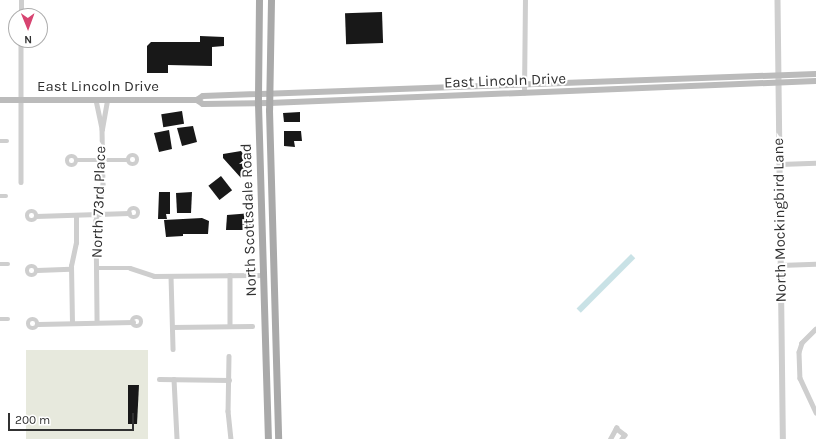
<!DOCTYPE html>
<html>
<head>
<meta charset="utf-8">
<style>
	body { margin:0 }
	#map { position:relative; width:816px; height:439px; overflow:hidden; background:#fff; font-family:Karla,sans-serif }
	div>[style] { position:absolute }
	.green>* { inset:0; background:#e7e9dd; transform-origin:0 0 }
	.water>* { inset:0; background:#c9e2e6; transform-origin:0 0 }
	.building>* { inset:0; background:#181818; transform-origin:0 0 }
	.minor>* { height:4.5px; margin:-2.25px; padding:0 2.25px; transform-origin:2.25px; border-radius:2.25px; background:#cecece }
	.minor>.ring { margin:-2.25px; padding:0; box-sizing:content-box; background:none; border:4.5px solid #cecece; border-radius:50% }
	.tertiary>* { height:5.5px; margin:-2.75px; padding:0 2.75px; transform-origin:2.75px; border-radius:2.75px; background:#cecece }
	.secondary>* { height:6px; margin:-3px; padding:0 3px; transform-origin:3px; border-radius:3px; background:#bbb }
	.primary>* { height:7px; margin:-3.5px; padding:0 3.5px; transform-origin:3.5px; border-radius:3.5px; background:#a9a9a9 }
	span { translate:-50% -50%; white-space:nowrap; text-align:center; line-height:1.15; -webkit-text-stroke:4px #fff; paint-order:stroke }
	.street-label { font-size:15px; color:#313131 }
	.north { position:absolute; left:8px; top:8px; width:40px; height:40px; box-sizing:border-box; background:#fff; border:1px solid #adadad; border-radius:50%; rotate:179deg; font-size:11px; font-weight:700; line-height:16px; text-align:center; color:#313131 }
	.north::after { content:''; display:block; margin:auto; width:14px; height:18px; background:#d74471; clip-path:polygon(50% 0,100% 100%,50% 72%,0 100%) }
	.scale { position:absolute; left:8px; top:413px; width:126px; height:18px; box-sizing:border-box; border:2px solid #313131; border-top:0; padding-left:5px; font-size:12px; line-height:14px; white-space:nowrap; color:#313131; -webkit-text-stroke:3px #fff; paint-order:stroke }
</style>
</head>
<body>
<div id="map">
	<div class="green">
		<div style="left:26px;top:350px;width:122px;height:89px"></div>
	</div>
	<div class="water">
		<div style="left:631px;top:254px;width:6px;height:77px;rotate:45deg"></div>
	</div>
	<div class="building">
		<div style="left:382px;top:12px;width:31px;height:37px;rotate:88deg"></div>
		<div style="clip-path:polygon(200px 36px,224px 37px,224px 46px,212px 47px,212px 66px,168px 65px,168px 73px,147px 73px,147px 46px,151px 42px,200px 42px)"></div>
		<div style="left:182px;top:111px;width:13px;height:21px;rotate:81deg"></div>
		<div style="clip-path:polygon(300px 112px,300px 122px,284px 122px,283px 113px)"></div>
		<div style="clip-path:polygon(193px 126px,197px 142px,182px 146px,177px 128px)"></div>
		<div style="clip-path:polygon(169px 130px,172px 149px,159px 152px,154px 133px)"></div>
		<div style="clip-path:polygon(284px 131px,301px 131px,302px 141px,294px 141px,295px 147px,284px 146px)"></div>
		<div style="clip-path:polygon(241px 151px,246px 158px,239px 164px,247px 163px,247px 168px,241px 178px,223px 158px,223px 154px)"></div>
		<div style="left:221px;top:176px;width:18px;height:16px;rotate:52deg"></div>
		<div style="clip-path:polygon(159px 192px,170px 192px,170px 214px,166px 214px,167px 219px,158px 219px)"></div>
		<div style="clip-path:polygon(192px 192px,191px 213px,177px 213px,176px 193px)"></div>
		<div style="clip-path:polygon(252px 213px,252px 230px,226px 230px,227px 215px)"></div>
		<div style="clip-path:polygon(202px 218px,209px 221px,208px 234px,183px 234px,183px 236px,166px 237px,164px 220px)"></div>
		<div style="clip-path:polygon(128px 385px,139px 385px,137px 424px,128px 424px)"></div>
	</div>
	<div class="minor">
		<div style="left:21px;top:16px;width:16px;rotate:-90deg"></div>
		<div style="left:21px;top:40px;width:142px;rotate:90deg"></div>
		<div style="left:524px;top:93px;width:93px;rotate:-89.4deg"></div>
		<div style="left:96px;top:100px;width:30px;rotate:78deg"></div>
		<div style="left:102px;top:129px;width:56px;rotate:89deg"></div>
		<div style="left:103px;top:185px;width:36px;rotate:101deg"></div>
		<div style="left:96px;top:220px;width:102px;rotate:89.4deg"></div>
		<div style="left:102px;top:129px;width:29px;rotate:-80deg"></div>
		<div style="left:0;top:141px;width:7px"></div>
		<div class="ring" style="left:128.5px;top:155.5px;width:4.5px;height:4.5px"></div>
		<div class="ring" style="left:67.5px;top:156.5px;width:4.5px;height:4.5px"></div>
		<div style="left:77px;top:160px;width:51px"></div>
		<div style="left:780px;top:164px;width:36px;rotate:-2deg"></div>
		<div style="left:0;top:196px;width:6px"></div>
		<div class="ring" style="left:129.5px;top:208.5px;width:4.5px;height:4.5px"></div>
		<div class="ring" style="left:27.5px;top:211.5px;width:4.5px;height:4.5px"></div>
		<div style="left:36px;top:216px;width:93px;rotate:-1.8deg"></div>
		<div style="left:0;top:264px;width:8px"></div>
		<div style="left:780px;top:265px;width:36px;rotate:-2deg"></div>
		<div class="ring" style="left:27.5px;top:266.5px;width:4.5px;height:4.5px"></div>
		<div style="left:97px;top:268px;width:33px"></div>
		<div style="left:130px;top:268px;width:25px;rotate:18deg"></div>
		<div style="left:154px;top:276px;width:109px;rotate:-0.5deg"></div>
		<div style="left:37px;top:270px;width:33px;rotate:-2deg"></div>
		<div style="left:230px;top:275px;width:51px;rotate:90deg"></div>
		<div style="left:171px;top:276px;width:73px;rotate:88.4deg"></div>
		<div class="ring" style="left:132.5px;top:317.5px;width:4.5px;height:4.5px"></div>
		<div style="left:0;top:319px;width:8px"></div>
		<div class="ring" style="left:28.5px;top:319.5px;width:4.5px;height:4.5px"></div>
		<div style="left:72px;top:323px;width:57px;rotate:-91deg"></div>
		<div style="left:71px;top:266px;width:24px;rotate:-78deg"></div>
		<div style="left:76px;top:243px;width:27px;rotate:-90deg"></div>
		<div style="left:38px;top:324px;width:95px;rotate:-1.2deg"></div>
		<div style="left:172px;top:327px;width:80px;rotate:-0.7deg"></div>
		<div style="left:816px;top:329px;width:20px;rotate:135deg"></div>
		<div style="left:802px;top:343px;width:9px;rotate:108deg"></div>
		<div style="left:799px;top:352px;width:26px;rotate:88deg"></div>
		<div style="left:800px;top:378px;width:38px;rotate:65deg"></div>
		<div style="left:229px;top:356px;width:55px;rotate:91deg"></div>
		<div style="left:228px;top:411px;width:28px;rotate:84deg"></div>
		<div style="left:159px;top:379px;width:70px;rotate:0.8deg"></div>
		<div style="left:174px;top:379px;width:60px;rotate:87.1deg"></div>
		<div style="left:610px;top:439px;width:13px;rotate:-61deg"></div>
		<div style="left:616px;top:428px;width:11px;rotate:38deg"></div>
		<div style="left:625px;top:435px;width:5px;rotate:127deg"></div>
	</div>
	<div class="tertiary">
		<div style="left:778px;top:0;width:439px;rotate:89.3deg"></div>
	</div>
	<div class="secondary">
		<div style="left:0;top:100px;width:197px"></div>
		<div style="left:197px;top:100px;width:7px;rotate:34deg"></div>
		<div style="left:203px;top:104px;width:66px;rotate:-0.9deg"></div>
		<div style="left:269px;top:103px;width:547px;rotate:-2.3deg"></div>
		<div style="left:197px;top:100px;width:7px;rotate:-34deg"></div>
		<div style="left:203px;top:96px;width:613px;rotate:-2.06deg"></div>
	</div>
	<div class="primary">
		<div style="left:259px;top:0;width:104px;rotate:90.6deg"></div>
		<div style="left:258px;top:104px;width:335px;rotate:88.3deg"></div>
		<div style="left:271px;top:0;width:110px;rotate:91deg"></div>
		<div style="left:269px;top:110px;width:329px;rotate:88.4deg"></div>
	</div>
	<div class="street-label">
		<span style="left:505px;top:81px;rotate:-2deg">East Lincoln Drive</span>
		<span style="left:98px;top:87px">East Lincoln Drive</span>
		<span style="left:99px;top:202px;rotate:-88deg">North 73rd Place</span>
		<span style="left:249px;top:220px;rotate:-92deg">North Scottsdale Road</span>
		<span style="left:780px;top:220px;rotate:-91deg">North Mockingbird Lane</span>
	</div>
	<div class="north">N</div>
	<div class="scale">200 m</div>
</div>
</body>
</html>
